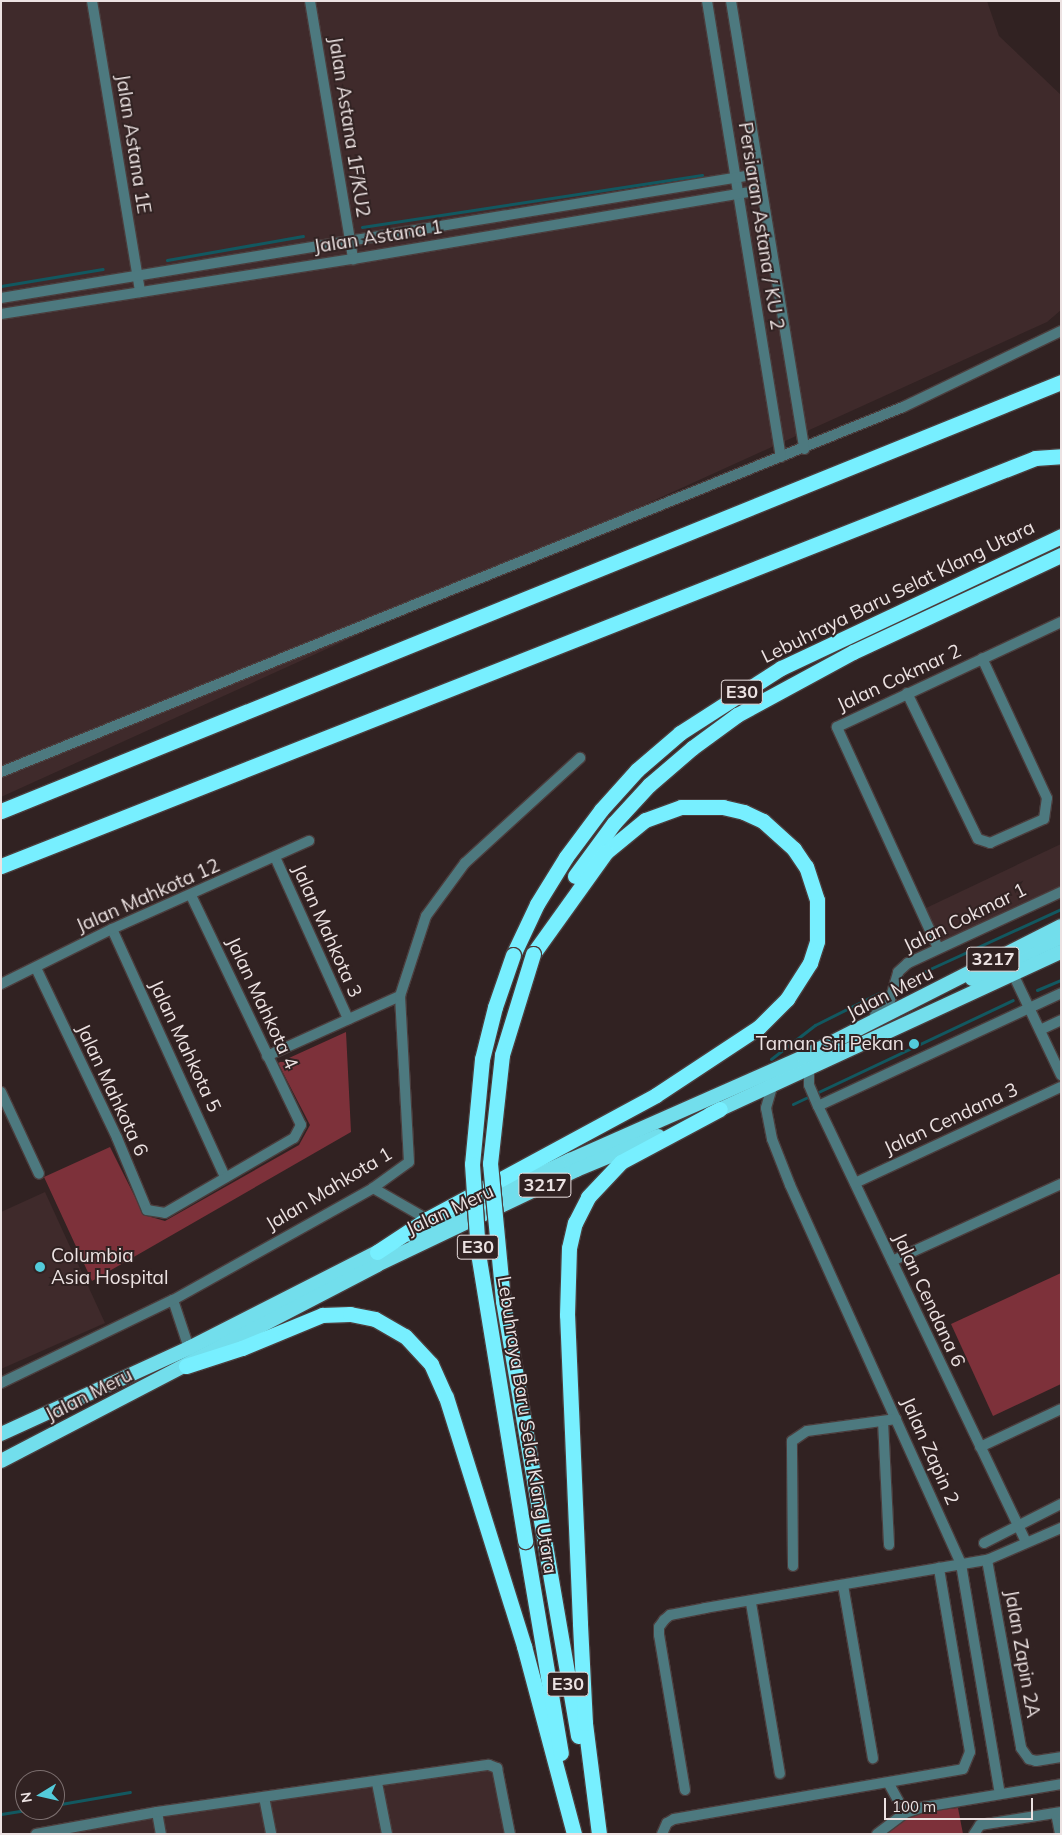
<!DOCTYPE html>
<html>
<head>
<meta charset="utf-8">
<style>
	body { margin:0 }
	#map { position:relative; width:1062px; height:1835px; overflow:hidden; background:#312222; font-family:Mulish,sans-serif }
	div>[style] { position:absolute }
	.built>* { inset:0; background:#3f2a2b }
	.green>* { inset:0; background:#7d313a }
	.stream>* { height:3px; margin:-1.5px; padding:0 1.5px; transform-origin:1.5px; border-radius:1.5px; background:#125860 }
	.roads { filter:drop-shadow(1px 0 #4b3d3d) drop-shadow(-1px 0 #4b3d3d) drop-shadow(0 1px #4b3d3d) drop-shadow(0 -1px #4b3d3d) }
	.minor>* { height:10px; margin:-5px; padding:0 5px; transform-origin:5px; border-radius:5px; background:#4d797f }
	.tertiary>* { height:10px; margin:-5px; padding:0 5px; transform-origin:5px; border-radius:5px; background:#4d797f }
	.trunk>* { height:14px; margin:-7px; padding:0 7px; transform-origin:7px; border-radius:7px; background:#72deec }
	.motorway>* { height:15px; margin:-7.5px; padding:0 7.5px; transform-origin:7.5px; border-radius:7.5px; background:#77efff }
	.bridges { filter:drop-shadow(1px 0 #4b3d3d) drop-shadow(-1px 0 #4b3d3d) drop-shadow(0 1px #4b3d3d) drop-shadow(0 -1px #4b3d3d) }
	.motorway-bridge>* { height:15px; margin:-7.5px; padding:0 7.5px; transform-origin:7.5px; border-radius:7.5px; background:#77efff }
	.dots>* { width:14px; height:14px; translate:-50% -50%; box-sizing:border-box; border:2px solid #312222; border-radius:50% }
	span { translate:-50% -50%; white-space:nowrap; text-align:center; line-height:1.15; -webkit-text-stroke:4px #312222; paint-order:stroke }
	.shield-label span { padding:1px 4px; background:#312222; border:1px solid; border-radius:4px; -webkit-text-stroke-width:0 }
	.shield-label { font-size:18px; color:#ece2e2; font-weight:700 }
	.street-label { font-size:19px; color:#ece2e2 }
	.poi-label { font-size:19px; color:#ece2e2 }
	.right { translate:-100% -50%; text-align:right }
	.left { translate:0 -50%; text-align:left }
	.frame { position:absolute; inset:0; border:2px solid #ece2e2; pointer-events:none }
	.north { position:absolute; left:15px; top:1770px; width:50px; height:50px; box-sizing:border-box; background:#312222; border:1px solid #7c6f6f; border-radius:50%; rotate:261deg; font-size:14px; font-weight:700; line-height:20px; text-align:center; color:#ece2e2 }
	.north::after { content:''; display:block; margin:auto; width:18px; height:22px; background:#53cbda; clip-path:polygon(50% 0,100% 100%,50% 72%,0 100%) }
	.scale { position:absolute; left:884px; top:1798px; width:149px; height:22px; box-sizing:border-box; border:2px solid #ece2e2; border-top:0; padding-left:6px; font-size:15px; line-height:18px; white-space:nowrap; color:#ece2e2; -webkit-text-stroke:4px #312222; paint-order:stroke }
</style>
</head>
<body>
<div id="map">
	<div class="built">
		<div style="clip-path:polygon(1px 1px,987px 1px,999px 36px,1061px 95px,1061px 310px,1047px 322px,1px 797px)"></div>
		<div style="clip-path:polygon(1061px 844px,1061px 888px,940px 943px,924px 909px)"></div>
		<div style="clip-path:polygon(45px 1192px,105px 1323px,1px 1369px,1px 1212px)"></div>
		<div style="clip-path:polygon(491px 1769px,504px 1834px,64px 1834px,273px 1799px)"></div>
	</div>
	<div class="green">
		<div style="clip-path:polygon(346px 1032px,351px 1132px,92px 1281px,44px 1177px,110px 1147px,144px 1215px,165px 1221px,299px 1145px,310px 1125px,278px 1063px)"></div>
		<div style="clip-path:polygon(1061px 1273px,1061px 1384px,993px 1416px,951px 1324px)"></div>
		<div style="clip-path:polygon(958px 1808px,963px 1834px,885px 1834px,907px 1818px,925px 1811px)"></div>
	</div>
	<div class="stream">
		<div style="left:362px;top:227px;width:344px;rotate:-8.7deg"></div>
		<div style="left:167px;top:260px;width:138px;rotate:-10deg"></div>
		<div style="left:1px;top:286px;width:103px;rotate:-9.5deg"></div>
		<div style="left:908px;top:979px;width:168px;rotate:-24.6deg"></div>
		<div style="left:1037px;top:990px;width:26px;rotate:-23deg"></div>
		<div style="left:771px;top:1059px;width:56px;rotate:-37.7deg"></div>
		<div style="left:815px;top:1025px;width:72px;rotate:-26.6deg"></div>
		<div style="left:793px;top:1104px;width:243px;rotate:-25.3deg"></div>
		<div style="left:55px;top:1805px;width:76px;rotate:-9.8deg"></div>
		<div style="left:1px;top:1814px;width:24px;rotate:-9deg"></div>
	</div>
	<div class="roads">
		<div class="minor">
			<div style="left:92px;top:1px;width:295px;rotate:80.6deg"></div>
			<div style="left:310px;top:1px;width:262px;rotate:80.5deg"></div>
			<div style="left:907px;top:693px;width:162px;rotate:64.1deg"></div>
			<div style="left:978px;top:839px;width:13px;rotate:18deg"></div>
			<div style="left:990px;top:843px;width:59px;rotate:-24deg"></div>
			<div style="left:1044px;top:819px;width:21px;rotate:-82deg"></div>
			<div style="left:1047px;top:798px;width:154px;rotate:-114.9deg"></div>
			<div style="left:1px;top:772px;width:973px;rotate:-22.03deg"></div>
			<div style="left:903px;top:407px;width:175px;rotate:-25.7deg"></div>
			<div style="left:275px;top:857px;width:178px;rotate:65.7deg"></div>
			<div style="left:112px;top:929px;width:273px;rotate:65.5deg"></div>
			<div style="left:938px;top:948px;width:243px;rotate:-114.6deg"></div>
			<div style="left:837px;top:727px;width:247px;rotate:-25.1deg"></div>
			<div style="left:36px;top:968px;width:188px;rotate:64.5deg"></div>
			<div style="left:117px;top:1138px;width:78px;rotate:67.4deg"></div>
			<div style="left:147px;top:1210px;width:18px;rotate:9deg"></div>
			<div style="left:165px;top:1213px;width:149px;rotate:-30.2deg"></div>
			<div style="left:294px;top:1138px;width:15px;rotate:-62deg"></div>
			<div style="left:301px;top:1125px;width:255px;rotate:-115.6deg"></div>
			<div style="left:1013px;top:974px;width:112px;rotate:64.6deg"></div>
			<div style="left:1px;top:984px;width:124px;rotate:-26.4deg"></div>
			<div style="left:112px;top:929px;width:216px;rotate:-24.1deg"></div>
			<div style="left:875px;top:1015px;width:18px;rotate:-38deg"></div>
			<div style="left:889px;top:1004px;width:33px;rotate:-74deg"></div>
			<div style="left:898px;top:972px;width:13px;rotate:-42deg"></div>
			<div style="left:908px;top:963px;width:169px;rotate:-24.9deg"></div>
			<div style="left:1040px;top:1030px;width:23px;rotate:-25deg"></div>
			<div style="left:267px;top:1056px;width:146px;rotate:-24.3deg"></div>
			<div style="left:809px;top:1070px;width:15px;rotate:90deg"></div>
			<div style="left:809px;top:1085px;width:23px;rotate:67deg"></div>
			<div style="left:818px;top:1106px;width:483px;rotate:64.5deg"></div>
			<div style="left:772px;top:1087px;width:22px;rotate:106deg"></div>
			<div style="left:766px;top:1108px;width:32px;rotate:79deg"></div>
			<div style="left:772px;top:1139px;width:49px;rotate:68.6deg"></div>
			<div style="left:790px;top:1185px;width:416px;rotate:65.7deg"></div>
			<div style="left:961px;top:1564px;width:233px;rotate:80.4deg"></div>
			<div style="left:1px;top:1092px;width:90px;rotate:65.1deg"></div>
			<div style="left:818px;top:1106px;width:268px;rotate:-24.9deg"></div>
			<div style="left:855px;top:1183px;width:227px;rotate:-25deg"></div>
			<div style="left:373px;top:1188px;width:62px;rotate:29.9deg"></div>
			<div style="left:892px;top:1261px;width:186px;rotate:-24.5deg"></div>
			<div style="left:173px;top:1300px;width:51px;rotate:71.6deg"></div>
			<div style="left:1px;top:1383px;width:191px;rotate:-25.8deg"></div>
			<div style="left:173px;top:1300px;width:229px;rotate:-29.2deg"></div>
			<div style="left:373px;top:1188px;width:44px;rotate:-35.8deg"></div>
			<div style="left:409px;top:1162px;width:166px;rotate:-93.1deg"></div>
			<div style="left:400px;top:996px;width:84px;rotate:-72deg"></div>
			<div style="left:426px;top:916px;width:66px;rotate:-53.7deg"></div>
			<div style="left:465px;top:863px;width:156px;rotate:-42.4deg"></div>
			<div style="left:883px;top:1421px;width:124px;rotate:87.2deg"></div>
			<div style="left:980px;top:1447px;width:89px;rotate:-25.1deg"></div>
			<div style="left:984px;top:1543px;width:86px;rotate:-26.9deg"></div>
			<div style="left:987px;top:1560px;width:191px;rotate:79.7deg"></div>
			<div style="left:1021px;top:1748px;width:14px;rotate:54deg"></div>
			<div style="left:1029px;top:1759px;width:7px;rotate:16deg"></div>
			<div style="left:1036px;top:1761px;width:25px;rotate:-9deg"></div>
			<div style="left:793px;top:1566px;width:125px;rotate:-90.5deg"></div>
			<div style="left:792px;top:1441px;width:18px;rotate:-34deg"></div>
			<div style="left:807px;top:1431px;width:90px;rotate:-7.7deg"></div>
			<div style="left:843px;top:1585px;width:176px;rotate:80.2deg"></div>
			<div style="left:751px;top:1603px;width:173px;rotate:80.4deg"></div>
			<div style="left:377px;top:1783px;width:52px;rotate:78.9deg"></div>
			<div style="left:889px;top:1784px;width:33px;rotate:61deg"></div>
			<div style="left:685px;top:1790px;width:157px;rotate:-99.5deg"></div>
			<div style="left:659px;top:1635px;width:8px;rotate:-90deg"></div>
			<div style="left:659px;top:1627px;width:9px;rotate:-54deg"></div>
			<div style="left:664px;top:1620px;width:8px;rotate:-40deg"></div>
			<div style="left:670px;top:1615px;width:36px;rotate:-11deg"></div>
			<div style="left:705px;top:1608px;width:286px;rotate:-9.7deg"></div>
			<div style="left:987px;top:1560px;width:81px;rotate:-23.4deg"></div>
			<div style="left:264px;top:1797px;width:38px;rotate:79deg"></div>
			<div style="left:157px;top:1812px;width:22px;rotate:80deg"></div>
			<div style="left:1056px;top:1813px;width:21px;rotate:79deg"></div>
			<div style="left:36px;top:1834px;width:123px;rotate:-10.3deg"></div>
			<div style="left:157px;top:1812px;width:335px;rotate:-8.1deg"></div>
			<div style="left:489px;top:1765px;width:9px;rotate:21deg"></div>
			<div style="left:497px;top:1768px;width:67px;rotate:78.9deg"></div>
			<div style="left:662px;top:1834px;width:12px;rotate:-66deg"></div>
			<div style="left:667px;top:1823px;width:8px;rotate:-30deg"></div>
			<div style="left:674px;top:1819px;width:293px;rotate:-9.8deg"></div>
			<div style="left:963px;top:1769px;width:18px;rotate:-68deg"></div>
			<div style="left:970px;top:1752px;width:187px;rotate:-99.6deg"></div>
			<div style="left:877px;top:1834px;width:35px;rotate:-37deg"></div>
			<div style="left:905px;top:1813px;width:20px;rotate:-18deg"></div>
			<div style="left:924px;top:1807px;width:139px;rotate:-9.5deg"></div>
			<div style="left:974px;top:1834px;width:11px;rotate:-56deg"></div>
			<div style="left:980px;top:1825px;width:82px;rotate:-9.1deg"></div>
		</div>
		<div class="tertiary">
			<div style="left:707px;top:1px;width:462px;rotate:80.8deg"></div>
			<div style="left:731px;top:1px;width:454px;rotate:80.7deg"></div>
			<div style="left:1px;top:298px;width:767px;rotate:-9.3deg"></div>
			<div style="left:1px;top:314px;width:356px;rotate:-8.9deg"></div>
			<div style="left:353px;top:259px;width:413px;rotate:-9.6deg"></div>
		</div>
		<div class="trunk">
			<div style="left:972px;top:979px;width:98px;rotate:-25.3deg"></div>
			<div style="left:710px;top:1114px;width:387px;rotate:-24.8deg"></div>
			<div style="left:411px;top:1235px;width:176px;rotate:-25.3deg"></div>
			<div style="left:570px;top:1160px;width:255px;rotate:-23.8deg"></div>
			<div style="left:803px;top:1057px;width:289px;rotate:-26.9deg"></div>
			<div style="left:1px;top:1434px;width:207px;rotate:-24.6deg"></div>
			<div style="left:189px;top:1348px;width:222px;rotate:-27deg"></div>
			<div style="left:1px;top:1461px;width:424px;rotate:-27.5deg"></div>
			<div style="left:377px;top:1265px;width:221px;rotate:-25.5deg"></div>
			<div style="left:576px;top:1170px;width:89px;rotate:-22.5deg"></div>
		</div>
		<div class="motorway">
			<div style="left:1px;top:811px;width:1144px;rotate:-22.03deg"></div>
			<div style="left:1px;top:866px;width:1112px;rotate:-21.53deg"></div>
			<div style="left:1035px;top:458px;width:26px;rotate:-4deg"></div>
			<div style="left:575px;top:876px;width:66px;rotate:-53.7deg"></div>
			<div style="left:614px;top:823px;width:52px;rotate:-47.4deg"></div>
			<div style="left:649px;top:785px;width:57px;rotate:-40.7deg"></div>
			<div style="left:692px;top:748px;width:56px;rotate:-36.3deg"></div>
			<div style="left:737px;top:715px;width:132px;rotate:-28.5deg"></div>
			<div style="left:853px;top:652px;width:230px;rotate:-25deg"></div>
			<div style="left:513px;top:955px;width:56px;rotate:-64.8deg"></div>
			<div style="left:537px;top:904px;width:55px;rotate:-58.3deg"></div>
			<div style="left:566px;top:857px;width:59px;rotate:-53.3deg"></div>
			<div style="left:601px;top:810px;width:54px;rotate:-48deg"></div>
			<div style="left:637px;top:770px;width:57px;rotate:-40.7deg"></div>
			<div style="left:680px;top:733px;width:120px;rotate:-32.8deg"></div>
			<div style="left:781px;top:668px;width:310px;rotate:-25.2deg"></div>
			<div style="left:377px;top:1252px;width:60px;rotate:-33.4deg"></div>
			<div style="left:427px;top:1219px;width:260px;rotate:-28.4deg"></div>
			<div style="left:656px;top:1095px;width:123px;rotate:-33.4deg"></div>
			<div style="left:759px;top:1027px;width:40px;rotate:-45deg"></div>
			<div style="left:787px;top:999px;width:43px;rotate:-57.4deg"></div>
			<div style="left:810px;top:963px;width:23px;rotate:-72deg"></div>
			<div style="left:817px;top:941px;width:41px;rotate:-90deg"></div>
			<div style="left:817px;top:900px;width:35px;rotate:-108deg"></div>
			<div style="left:806px;top:867px;width:22px;rotate:-124deg"></div>
			<div style="left:794px;top:849px;width:42px;rotate:-137.9deg"></div>
			<div style="left:763px;top:821px;width:21px;rotate:-155deg"></div>
			<div style="left:744px;top:812px;width:22px;rotate:-167deg"></div>
			<div style="left:723px;top:807px;width:42px;rotate:180deg"></div>
			<div style="left:681px;top:807px;width:38px;rotate:160deg"></div>
			<div style="left:645px;top:820px;width:50px;rotate:140.6deg"></div>
			<div style="left:606px;top:852px;width:125px;rotate:125.6deg"></div>
			<div style="left:186px;top:1366px;width:59px;rotate:-17.8deg"></div>
			<div style="left:242px;top:1348px;width:87px;rotate:-22.4deg"></div>
			<div style="left:322px;top:1315px;width:28px;rotate:-2deg"></div>
			<div style="left:350px;top:1314px;width:25px;rotate:11deg"></div>
			<div style="left:375px;top:1319px;width:34px;rotate:30deg"></div>
			<div style="left:405px;top:1336px;width:38px;rotate:47deg"></div>
			<div style="left:431px;top:1364px;width:36px;rotate:66deg"></div>
			<div style="left:446px;top:1397px;width:261px;rotate:72.6deg"></div>
			<div style="left:524px;top:1646px;width:195px;rotate:75.1deg"></div>
			<div style="left:543px;top:1533px;width:206px;rotate:80.2deg"></div>
			<div style="left:525px;top:1541px;width:215px;rotate:80.4deg"></div>
			<div style="left:599px;top:1834px;width:112px;rotate:-97.2deg"></div>
			<div style="left:585px;top:1723px;width:100px;rotate:-92.9deg"></div>
			<div style="left:580px;top:1623px;width:308px;rotate:-92.4deg"></div>
			<div style="left:567px;top:1315px;width:67px;rotate:-88.3deg"></div>
			<div style="left:569px;top:1248px;width:26px;rotate:-77deg"></div>
			<div style="left:575px;top:1223px;width:29px;rotate:-63deg"></div>
			<div style="left:588px;top:1197px;width:48px;rotate:-46.7deg"></div>
			<div style="left:621px;top:1162px;width:112px;rotate:-28.2deg"></div>
		</div>
	</div>
	<div class="bridges">
		<div class="motorway-bridge">
			<div style="left:533px;top:954px;width:106px;rotate:107.1deg"></div>
			<div style="left:502px;top:1055px;width:109px;rotate:96.3deg"></div>
			<div style="left:490px;top:1163px;width:139px;rotate:84.6deg"></div>
			<div style="left:503px;top:1301px;width:235px;rotate:80.2deg"></div>
			<div style="left:513px;top:955px;width:55px;rotate:109.1deg"></div>
			<div style="left:495px;top:1007px;width:54px;rotate:104deg"></div>
			<div style="left:482px;top:1059px;width:105px;rotate:95.4deg"></div>
			<div style="left:472px;top:1164px;width:89px;rotate:86.1deg"></div>
			<div style="left:478px;top:1253px;width:292px;rotate:80.7deg"></div>
		</div>
	</div>
	<div class="dots">
		<div style="left:914px;top:1044px;background:#53cbda"></div>
		<div style="left:40px;top:1267px;background:#53cbda"></div>
	</div>
	<div class="shield-label">
		<span style="left:742px;top:692px">E30</span>
		<span style="left:993px;top:959px">3217</span>
		<span style="left:545px;top:1185px">3217</span>
		<span style="left:478px;top:1247px">E30</span>
		<span style="left:568px;top:1684px">E30</span>
	</div>
	<div class="street-label">
		<span style="left:349px;top:127px;rotate:81deg">Jalan Astana 1F/KU2</span>
		<span style="left:133px;top:144px;rotate:81deg">Jalan Astana 1E</span>
		<span style="left:761px;top:226px;rotate:81deg">Persiaran Astana / KU 2</span>
		<span style="left:378px;top:237px;rotate:-9deg">Jalan Astana 1</span>
		<span style="left:898px;top:592px;rotate:-26deg">Lebuhraya Baru Selat Klang Utara</span>
		<span style="left:899px;top:678px;rotate:-25deg">Jalan Cokmar 2</span>
		<span style="left:148px;top:896px;rotate:-24deg">Jalan Mahkota 12</span>
		<span style="left:965px;top:918px;rotate:-26deg">Jalan Cokmar 1</span>
		<span style="left:327px;top:931px;rotate:66deg">Jalan Mahkota 3</span>
		<span style="left:890px;top:993px;rotate:-27deg">Jalan Meru</span>
		<span style="left:262px;top:1003px;rotate:65deg">Jalan Mahkota 4</span>
		<span style="left:185px;top:1046px;rotate:65deg">Jalan Mahkota 5</span>
		<span style="left:112px;top:1090px;rotate:65deg">Jalan Mahkota 6</span>
		<span style="left:951px;top:1119px;rotate:-25deg">Jalan Cendana 3</span>
		<span style="left:329px;top:1189px;rotate:-31deg">Jalan Mahkota 1</span>
		<span style="left:450px;top:1210px;rotate:-25deg">Jalan Meru</span>
		<span style="left:929px;top:1300px;rotate:65deg">Jalan Cendana 6</span>
		<span style="left:89px;top:1395px;rotate:-27deg">Jalan Meru</span>
		<span style="left:527px;top:1425px;rotate:81deg">Lebuhraya Baru Selat Klang Utara</span>
		<span style="left:930px;top:1451px;rotate:66deg">Jalan Zapin 2</span>
		<span style="left:1022px;top:1654px;rotate:80deg">Jalan Zapin 2A</span>
	</div>
	<div class="poi-label">
		<span class="right" style="left:904px;top:1044px">Taman Sri Pekan</span>
		<span class="left" style="left:51px;top:1267px">Columbia<br>Asia Hospital</span>
	</div>
	<div class="frame"></div>
	<div class="north">N</div>
	<div class="scale">100 m</div>
</div>
</body>
</html>
